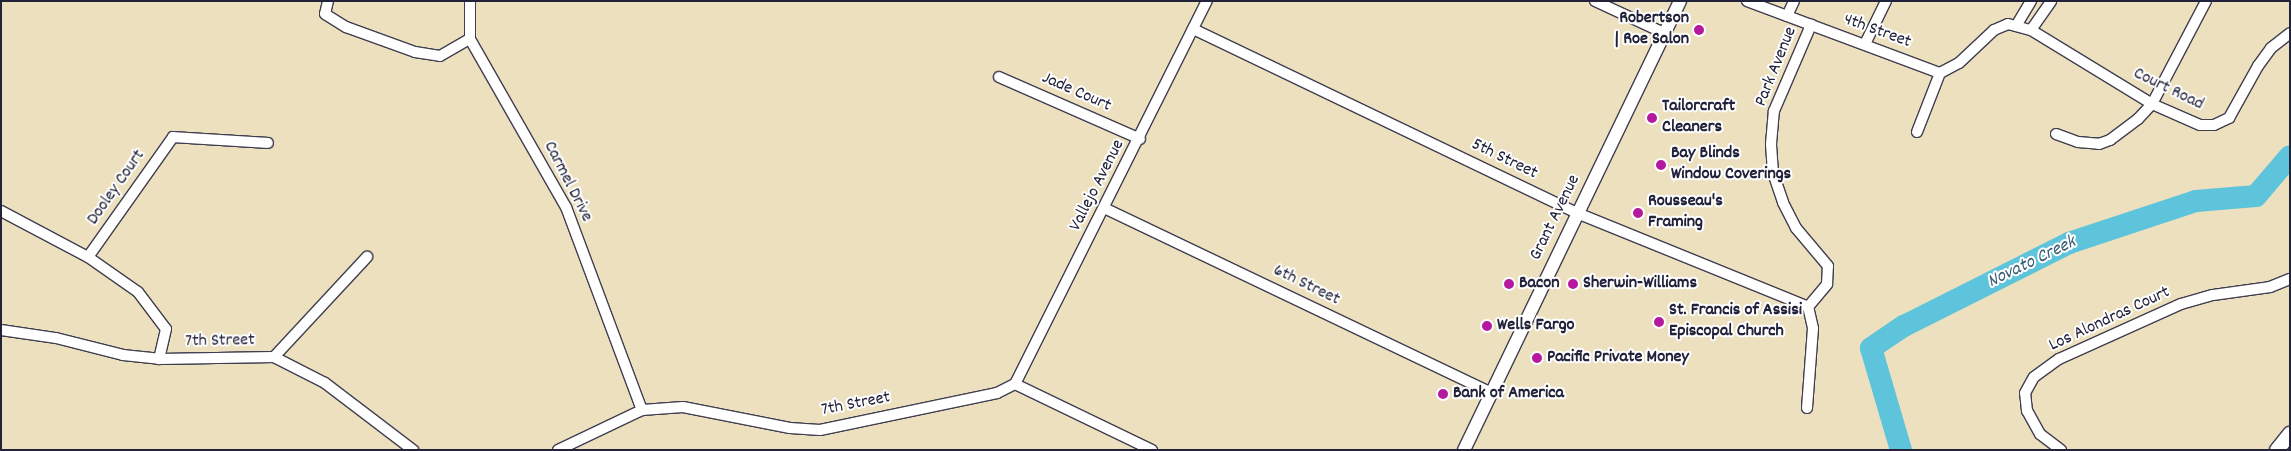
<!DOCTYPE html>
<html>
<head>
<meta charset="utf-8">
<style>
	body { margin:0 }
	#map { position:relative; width:2291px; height:451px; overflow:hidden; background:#ece0bf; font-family:Dekko,sans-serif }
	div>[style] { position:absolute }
	.river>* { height:22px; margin:-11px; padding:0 11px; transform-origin:11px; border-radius:11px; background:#5ec4db }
	.roads { filter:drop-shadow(1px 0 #403e4f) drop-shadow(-1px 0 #403e4f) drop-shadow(0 1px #403e4f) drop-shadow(0 -1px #403e4f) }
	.minor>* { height:10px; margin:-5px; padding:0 5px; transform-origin:5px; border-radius:5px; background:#fff }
	.tertiary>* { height:12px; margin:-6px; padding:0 6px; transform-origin:6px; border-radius:6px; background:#fff }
	.secondary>* { height:14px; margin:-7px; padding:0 7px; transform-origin:7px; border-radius:7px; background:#fff }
	.dots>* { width:14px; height:14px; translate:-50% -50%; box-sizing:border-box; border:2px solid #fff; border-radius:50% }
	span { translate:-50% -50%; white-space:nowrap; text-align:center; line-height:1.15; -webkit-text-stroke:4px #fff; paint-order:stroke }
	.poi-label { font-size:18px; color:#22223b; font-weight:700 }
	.right { translate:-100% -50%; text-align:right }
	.left { translate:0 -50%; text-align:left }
	.street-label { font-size:18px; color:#22223b }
	.water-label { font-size:19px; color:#375b73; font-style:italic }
	.frame { position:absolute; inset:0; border:2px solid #22223b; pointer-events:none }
</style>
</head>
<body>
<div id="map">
	<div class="river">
		<div style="left:1901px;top:450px;width:106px;rotate:-106.4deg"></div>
		<div style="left:1871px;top:348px;width:40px;rotate:-34deg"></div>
		<div style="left:1904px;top:326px;width:185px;rotate:-26.7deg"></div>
		<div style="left:2069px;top:243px;width:134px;rotate:-18.3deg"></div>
		<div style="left:2196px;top:201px;width:60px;rotate:-4.8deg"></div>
		<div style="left:2256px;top:196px;width:52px;rotate:-49.6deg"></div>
	</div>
	<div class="roads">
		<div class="minor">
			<div style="left:328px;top:1px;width:13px;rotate:103deg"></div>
			<div style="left:325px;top:14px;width:25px;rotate:32deg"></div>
			<div style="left:346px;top:27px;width:73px;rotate:19.9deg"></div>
			<div style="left:415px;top:52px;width:25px;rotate:9deg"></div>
			<div style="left:440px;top:56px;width:34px;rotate:-30deg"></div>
			<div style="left:470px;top:1px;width:38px;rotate:90deg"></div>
			<div style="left:470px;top:39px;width:193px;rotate:60.3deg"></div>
			<div style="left:566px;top:207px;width:217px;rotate:69.5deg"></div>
			<div style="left:1595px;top:1px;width:76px;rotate:24.9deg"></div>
			<div style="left:1747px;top:1px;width:206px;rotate:20.5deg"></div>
			<div style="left:1787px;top:16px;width:17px;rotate:-65deg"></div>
			<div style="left:2016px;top:26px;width:29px;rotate:-59deg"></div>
			<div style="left:1193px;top:29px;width:426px;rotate:25.6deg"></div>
			<div style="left:1577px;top:213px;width:249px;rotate:22.1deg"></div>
			<div style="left:2031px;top:30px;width:35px;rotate:-55deg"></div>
			<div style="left:1865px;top:44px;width:48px;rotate:-64deg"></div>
			<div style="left:999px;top:77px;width:154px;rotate:23.7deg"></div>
			<div style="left:1917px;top:132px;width:63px;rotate:-68.7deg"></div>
			<div style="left:1940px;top:73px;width:21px;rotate:-28deg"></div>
			<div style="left:1959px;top:63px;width:48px;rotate:-43.3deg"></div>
			<div style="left:1994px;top:30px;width:15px;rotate:-23deg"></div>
			<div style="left:2008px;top:24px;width:24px;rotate:15deg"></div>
			<div style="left:2031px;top:30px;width:142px;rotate:31.4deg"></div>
			<div style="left:2152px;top:104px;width:52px;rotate:23.6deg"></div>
			<div style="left:2200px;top:125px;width:14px"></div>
			<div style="left:2214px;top:125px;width:17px;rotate:-25deg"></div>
			<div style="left:2229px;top:118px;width:60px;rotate:-60.9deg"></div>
			<div style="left:2258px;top:66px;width:22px;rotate:-54deg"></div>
			<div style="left:2271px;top:48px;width:24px;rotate:-38deg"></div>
			<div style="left:2056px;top:134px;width:23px;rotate:20deg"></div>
			<div style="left:2078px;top:142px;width:21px;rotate:5deg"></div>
			<div style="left:2099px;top:144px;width:12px;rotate:-20deg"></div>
			<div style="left:2110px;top:140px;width:35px;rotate:-37deg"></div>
			<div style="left:2138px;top:119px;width:21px;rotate:-47deg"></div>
			<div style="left:2152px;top:104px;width:116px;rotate:-62.3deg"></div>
			<div style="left:1106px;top:209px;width:427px;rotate:25.5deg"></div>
			<div style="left:1px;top:211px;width:98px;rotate:27.9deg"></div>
			<div style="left:88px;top:257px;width:61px;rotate:35deg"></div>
			<div style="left:138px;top:292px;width:46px;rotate:52.9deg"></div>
			<div style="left:166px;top:329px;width:31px;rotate:103deg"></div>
			<div style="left:88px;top:257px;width:147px;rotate:-54.7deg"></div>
			<div style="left:173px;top:137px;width:95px;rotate:3.6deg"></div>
			<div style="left:1808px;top:307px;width:30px;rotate:-50deg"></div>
			<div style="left:1827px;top:284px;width:18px;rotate:-87deg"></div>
			<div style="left:1828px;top:266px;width:50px;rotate:-130.1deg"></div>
			<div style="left:1796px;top:228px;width:29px;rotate:-117deg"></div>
			<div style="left:1783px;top:202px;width:31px;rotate:-109deg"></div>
			<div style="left:1773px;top:173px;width:29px;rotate:-94deg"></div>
			<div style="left:1771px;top:144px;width:33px;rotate:-85deg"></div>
			<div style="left:1774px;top:111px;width:94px;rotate:-66.7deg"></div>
			<div style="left:1px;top:330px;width:56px;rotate:8.3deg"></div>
			<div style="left:56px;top:338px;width:69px;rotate:14.2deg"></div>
			<div style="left:123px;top:355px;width:36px;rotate:6deg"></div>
			<div style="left:159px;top:359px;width:115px;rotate:-1deg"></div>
			<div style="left:274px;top:357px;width:57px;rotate:27deg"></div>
			<div style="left:325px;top:383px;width:111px;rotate:37.3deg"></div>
			<div style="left:274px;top:357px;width:137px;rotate:-47.1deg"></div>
			<div style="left:1015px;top:384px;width:428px;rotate:-63.4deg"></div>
			<div style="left:1807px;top:408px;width:80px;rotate:-85.7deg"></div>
			<div style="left:1813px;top:328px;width:22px;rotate:-103deg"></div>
			<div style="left:558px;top:450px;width:93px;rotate:-25.5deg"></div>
			<div style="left:642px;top:410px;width:41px;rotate:-4.2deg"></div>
			<div style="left:683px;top:407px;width:109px;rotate:11.1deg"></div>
			<div style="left:790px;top:428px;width:30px;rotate:4deg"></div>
			<div style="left:820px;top:430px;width:181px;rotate:-11.8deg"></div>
			<div style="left:997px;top:393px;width:20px;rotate:-27deg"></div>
			<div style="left:1015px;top:384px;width:152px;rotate:25.7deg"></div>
			<div style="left:2061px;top:450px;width:26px;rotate:-143deg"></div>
			<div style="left:2040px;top:434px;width:26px;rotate:-119deg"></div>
			<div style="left:2027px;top:411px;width:18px;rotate:-96deg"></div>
			<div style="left:2025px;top:393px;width:18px;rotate:-61deg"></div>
			<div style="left:2034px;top:377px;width:31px;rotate:-36deg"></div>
			<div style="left:2059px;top:359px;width:134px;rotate:-24.3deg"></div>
			<div style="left:2181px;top:304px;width:33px;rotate:-16deg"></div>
			<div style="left:2213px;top:295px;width:58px;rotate:-8deg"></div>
			<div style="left:2270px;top:287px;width:22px;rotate:-22deg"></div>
		</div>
		<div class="tertiary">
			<div style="left:1464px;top:450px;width:498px;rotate:-64.3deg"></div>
		</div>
		<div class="secondary">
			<div style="left:2277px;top:450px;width:21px;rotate:-51deg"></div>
		</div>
	</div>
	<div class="dots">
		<div style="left:1699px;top:30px;background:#b5179e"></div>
		<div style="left:1652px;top:118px;background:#b5179e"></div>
		<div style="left:1661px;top:165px;background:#b5179e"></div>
		<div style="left:1638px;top:213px;background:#b5179e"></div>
		<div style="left:1509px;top:284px;background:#b5179e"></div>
		<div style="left:1573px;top:284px;background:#b5179e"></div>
		<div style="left:1659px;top:322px;background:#b5179e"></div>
		<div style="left:1487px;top:326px;background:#b5179e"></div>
		<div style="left:1537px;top:358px;background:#b5179e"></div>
		<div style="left:1443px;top:394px;background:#b5179e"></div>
	</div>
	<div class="poi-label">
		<span class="right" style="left:1689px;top:30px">Robertson<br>| Roe Salon</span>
		<span class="left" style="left:1662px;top:118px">Tailorcraft<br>Cleaners</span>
		<span class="left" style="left:1671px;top:165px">Bay Blinds<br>Window Coverings</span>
		<span class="left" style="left:1648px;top:213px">Rousseau's<br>Framing</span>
		<span class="left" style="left:1519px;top:284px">Bacon</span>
		<span class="left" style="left:1583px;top:284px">Sherwin-Williams</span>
		<span class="left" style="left:1669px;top:322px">St. Francis of Assisi<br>Episcopal Church</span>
		<span class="left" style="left:1497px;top:326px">Wells Fargo</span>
		<span class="left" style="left:1547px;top:358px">Pacific Private Money</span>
		<span class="left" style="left:1453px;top:394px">Bank of America</span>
	</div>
	<div class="street-label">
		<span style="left:1877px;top:32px;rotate:20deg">4th Street</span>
		<span style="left:1777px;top:67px;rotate:-68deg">Park Avenue</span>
		<span style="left:2168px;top:90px;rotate:26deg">Court Road</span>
		<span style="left:1076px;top:93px;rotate:24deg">Jade Court</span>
		<span style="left:1504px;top:160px;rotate:26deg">5th Street</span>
		<span style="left:567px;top:182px;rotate:63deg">Carmel Drive</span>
		<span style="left:1098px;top:186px;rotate:-63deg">Vallejo Avenue</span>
		<span style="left:117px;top:188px;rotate:-55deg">Dooley Court</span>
		<span style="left:1556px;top:218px;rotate:-64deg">Grant Avenue</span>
		<span style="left:1306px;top:286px;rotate:26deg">6th Street</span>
		<span style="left:2110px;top:320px;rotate:-25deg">Los Alondras Court</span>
		<span style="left:220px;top:342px;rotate:-1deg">7th Street</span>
		<span style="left:856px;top:405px;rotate:-11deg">7th Street</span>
	</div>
	<div class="water-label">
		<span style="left:2032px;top:263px;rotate:-26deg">Novato Creek</span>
	</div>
	<div class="frame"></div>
</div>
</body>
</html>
